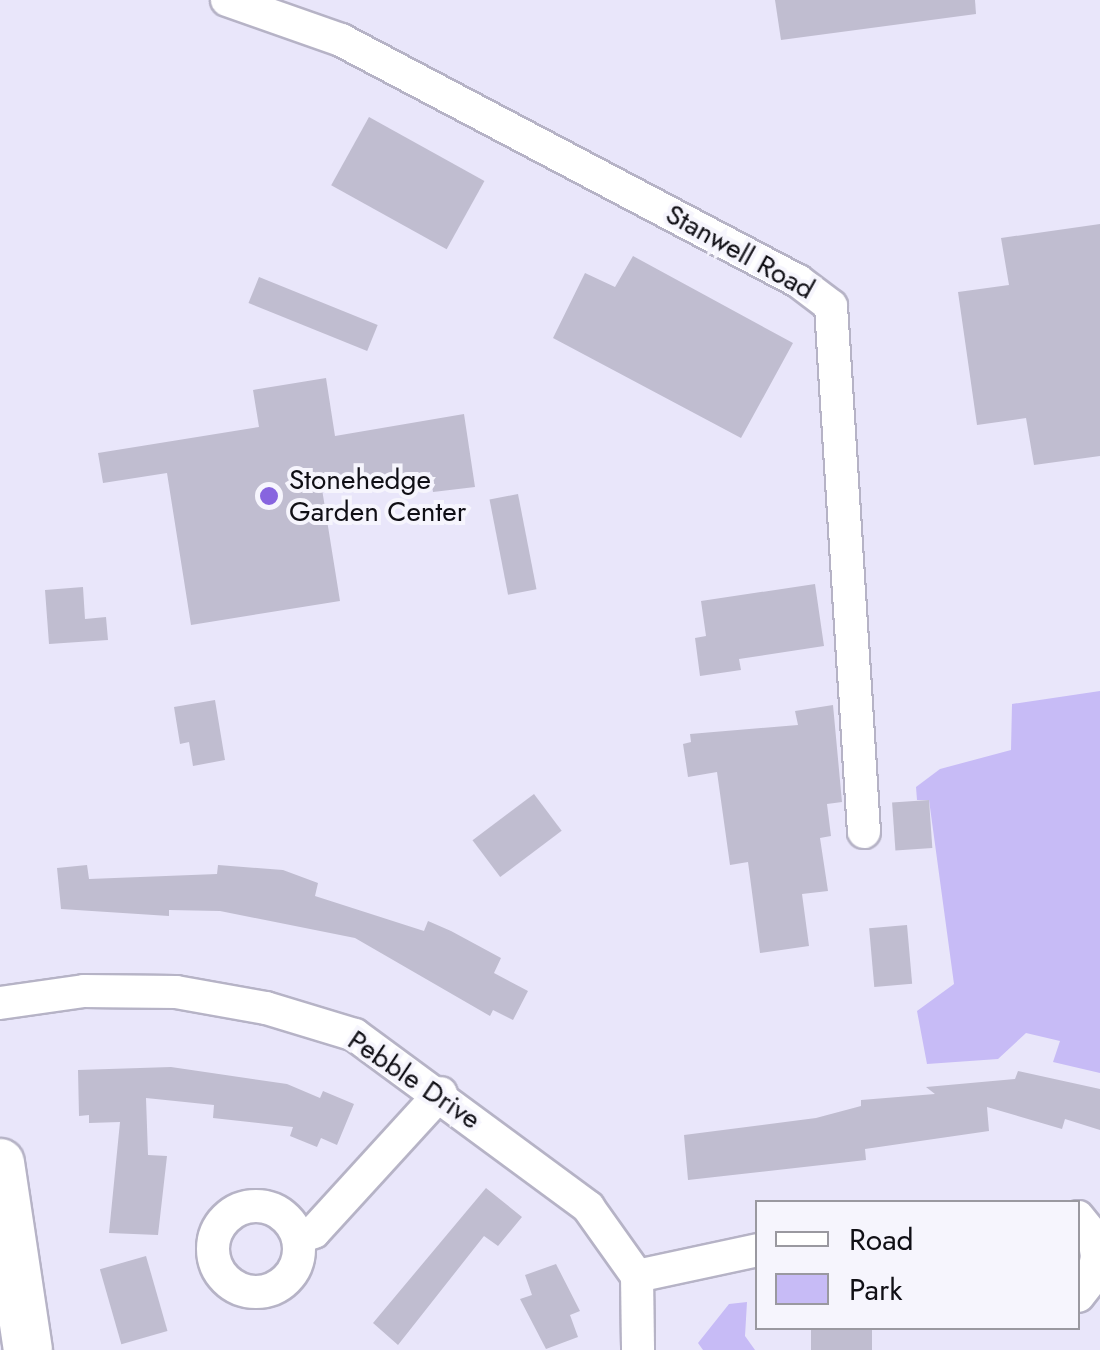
<!DOCTYPE html>
<html>
<head>
<meta charset="utf-8">
<style>
	body { margin:0 }
	#map { position:relative; width:1100px; height:1350px; overflow:hidden; background:#e9e6fa; font-family:Jost,sans-serif }
	div>[style] { position:absolute }
	.green>* { inset:0; background:#c7bbf6 }
	.building>* { inset:0; background:#c0bdd0; transform-origin:0 0 }
	.roads { filter:drop-shadow(2px 0 #b6b3c6) drop-shadow(-2px 0 #b6b3c6) drop-shadow(0 2px #b6b3c6) drop-shadow(0 -2px #b6b3c6) }
	.minor>* { height:32px; margin:-16px; padding:0 16px; transform-origin:16px; border-radius:16px; background:#fff }
	.minor>.ring { margin:-16px; padding:0; box-sizing:content-box; background:none; border:32px solid #fff; border-radius:50% }
	.secondary>* { height:48px; margin:-24px; padding:0 24px; transform-origin:24px; border-radius:24px; background:#fff }
	.dots>* { width:28px; height:28px; translate:-50% -50%; box-sizing:border-box; border:5px solid #f6f5fd; border-radius:50% }
	span { translate:-50% -50%; white-space:nowrap; text-align:center; line-height:1.15; -webkit-text-stroke:8px #f6f5fd; paint-order:stroke }
	.street-label { font-size:28px; color:#100f15 }
	.poi-label { font-size:28px; color:#100f15 }
	.left { translate:0 -50%; text-align:left }
	.legend { position:absolute; left:755px; top:1200px; width:325px; height:130px; box-sizing:border-box; background:#f6f5fd; border:2px solid #9a99a0; margin:0; padding:12px 18px; list-style:none; font-size:30px; color:#100f15 }
	.legend li { display:flex; align-items:center; gap:20px; height:50px }
	.legend b { width:50px; border:2px solid #9a99a0 }
</style>
</head>
<body>
<div id="map">
	<div class="green">
		<div style="clip-path:polygon(1100px 691px,1100px 1073px,1053px 1062px,1060px 1041px,1026px 1033px,998px 1059px,927px 1064px,917px 1011px,954px 984px,929px 800px,917px 800px,916px 787px,940px 769px,1011px 750px,1012px 704px)"></div>
		<div style="clip-path:polygon(747px 1302px,745px 1336px,755px 1350px,703px 1350px,698px 1343px,729px 1304px)"></div>
	</div>
	<div class="building">
		<div style="clip-path:polygon(775px 0,975px 0,976px 14px,781px 40px)"></div>
		<div style="left:369px;top:117px;width:132px;height:78px;rotate:29deg"></div>
		<div style="clip-path:polygon(1100px 224px,1100px 456px,1034px 465px,1026px 418px,977px 425px,958px 292px,1009px 285px,1001px 238px)"></div>
		<div style="clip-path:polygon(633px 256px,793px 343px,741px 438px,553px 338px,585px 273px,615px 287px)"></div>
		<div style="left:259px;top:277px;width:128px;height:28px;rotate:22deg"></div>
		<div style="clip-path:polygon(326px 378px,335px 436px,464px 414px,475px 487px,433px 492px,430px 472px,322px 489px,340px 601px,191px 625px,167px 473px,103px 483px,98px 453px,259px 427px,253px 390px)"></div>
		<div style="left:518px;top:494px;width:97px;height:29px;rotate:79deg"></div>
		<div style="clip-path:polygon(815px 584px,824px 646px,739px 659px,741px 670px,700px 676px,695px 638px,706px 636px,701px 601px)"></div>
		<div style="clip-path:polygon(83px 587px,85px 619px,106px 617px,108px 640px,49px 644px,45px 590px)"></div>
		<div style="clip-path:polygon(215px 700px,225px 760px,193px 766px,189px 742px,180px 744px,174px 707px)"></div>
		<div style="clip-path:polygon(833px 705px,842px 802px,827px 804px,831px 836px,820px 838px,828px 891px,802px 894px,809px 946px,760px 953px,748px 862px,730px 865px,717px 772px,688px 777px,683px 744px,691px 742px,690px 734px,798px 725px,795px 711px)"></div>
		<div style="left:534px;top:794px;width:46px;height:77px;rotate:53deg"></div>
		<div style="left:929px;top:800px;width:48px;height:37px;rotate:86deg"></div>
		<div style="clip-path:polygon(87px 865px,89px 879px,217px 874px,218px 865px,283px 870px,318px 883px,315px 896px,424px 931px,428px 921px,451px 931px,501px 958px,494px 973px,528px 991px,513px 1020px,493px 1010px,490px 1016px,355px 938px,220px 911px,169px 910px,169px 916px,61px 909px,57px 868px)"></div>
		<div style="left:907px;top:925px;width:59px;height:38px;rotate:85deg"></div>
		<div style="clip-path:polygon(171px 1067px,287px 1084px,320px 1098px,323px 1091px,354px 1104px,337px 1145px,321px 1138px,317px 1147px,290px 1136px,293px 1127px,213px 1118px,214px 1105px,146px 1098px,148px 1155px,167px 1156px,158px 1235px,109px 1233px,120px 1122px,89px 1123px,89px 1115px,79px 1116px,78px 1070px)"></div>
		<div style="clip-path:polygon(1018px 1071px,1100px 1089px,1100px 1130px,1065px 1119px,1062px 1129px,987px 1107px,989px 1131px,865px 1149px,866px 1160px,688px 1180px,684px 1135px,816px 1118px,861px 1106px,861px 1100px,935px 1094px,926px 1087px,1015px 1079px)"></div>
		<div style="clip-path:polygon(486px 1188px,522px 1217px,498px 1246px,484px 1236px,398px 1345px,373px 1323px)"></div>
		<div style="left:146px;top:1256px;width:78px;height:48px;rotate:74deg"></div>
		<div style="clip-path:polygon(556px 1264px,580px 1311px,570px 1315px,578px 1337px,546px 1349px,520px 1299px,532px 1295px,525px 1275px)"></div>
		<div style="left:811px;top:1328px;width:61px;height:22px"></div>
	</div>
	<div class="roads">
		<div class="minor">
			<div style="left:227px;top:0;width:121px;rotate:19.3deg"></div>
			<div style="left:341px;top:40px;width:517px;rotate:27.81deg"></div>
			<div style="left:798px;top:281px;width:41px;rotate:37.1deg"></div>
			<div style="left:831px;top:306px;width:527px;rotate:86.41deg"></div>
			<div style="left:0;top:1003px;width:85px;rotate:-8.1deg"></div>
			<div style="left:84px;top:991px;width:92px;rotate:0.6deg"></div>
			<div style="left:176px;top:992px;width:91px;rotate:10.1deg"></div>
			<div style="left:266px;top:1008px;width:93px;rotate:16.9deg"></div>
			<div style="left:355px;top:1035px;width:290px;rotate:36.4deg"></div>
			<div style="left:588px;top:1207px;width:85px;rotate:54.6deg"></div>
			<div style="left:637px;top:1276px;width:74px;rotate:89.2deg"></div>
			<div class="ring" style="left:213px;top:1206px;width:54px;height:54px"></div>
			<div style="left:1078px;top:1217px;width:26px;rotate:51deg"></div>
			<div style="left:1094px;top:1237px;width:20px;rotate:81deg"></div>
			<div style="left:1097px;top:1257px;width:20px;rotate:101deg"></div>
			<div style="left:1093px;top:1277px;width:24px;rotate:128deg"></div>
			<div style="left:298px;top:1238px;width:17px;rotate:-21deg"></div>
			<div style="left:314px;top:1232px;width:188px;rotate:-47.6deg"></div>
			<div style="left:637px;top:1276px;width:124px;rotate:-12.1deg"></div>
		</div>
		<div class="secondary">
			<div style="left:0;top:1163px;width:189px;rotate:81.5deg"></div>
		</div>
	</div>
	<div class="dots">
		<div style="left:269px;top:496px;background:#8764df"></div>
	</div>
	<div class="street-label">
		<span style="left:740px;top:252px;rotate:29deg">Stanwell Road</span>
		<span style="left:414px;top:1080px;rotate:34deg">Pebble Drive</span>
	</div>
	<div class="poi-label">
		<span class="left" style="left:289px;top:496px">Stonehedge<br>Garden Center</span>
	</div>
	<ul class="legend">
	<li><b style="height:12px;background:#fff"></b>Road</li>
	<li><b style="height:28px;background:#c7bbf6"></b>Park</li>
	</ul>
</div>
</body>
</html>
